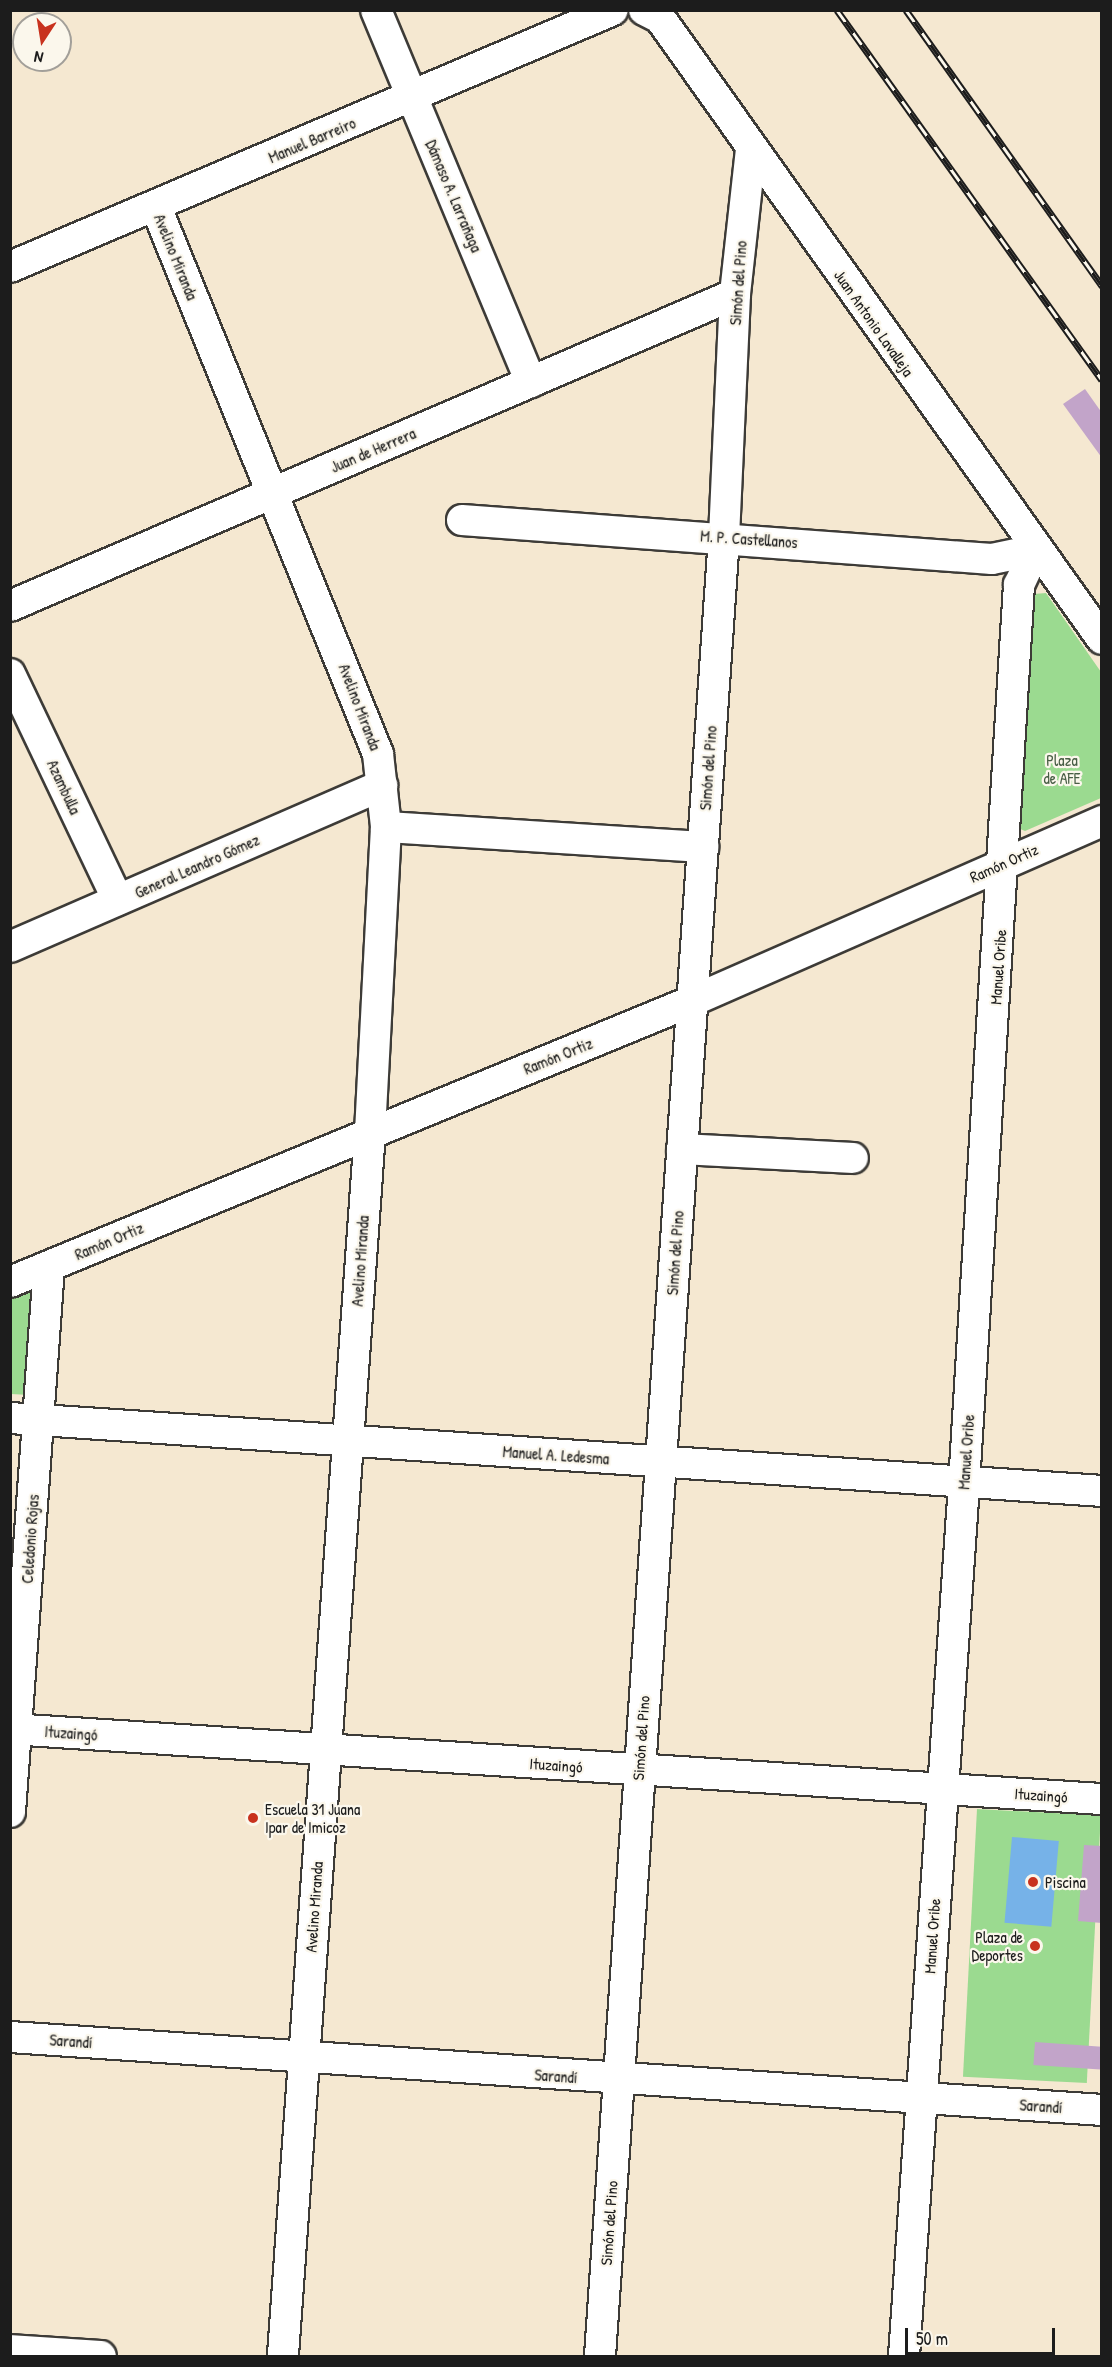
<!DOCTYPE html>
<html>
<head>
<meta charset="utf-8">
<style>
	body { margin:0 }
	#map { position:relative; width:1112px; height:2367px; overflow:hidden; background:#f5e8d1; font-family:"Patrick Hand",sans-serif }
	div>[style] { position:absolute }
	.green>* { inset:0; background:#9bda90; transform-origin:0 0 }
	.water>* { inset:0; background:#76b2e8; transform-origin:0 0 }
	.building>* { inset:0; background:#c2a4c9; transform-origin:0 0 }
	.roads { filter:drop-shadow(2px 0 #3d3b37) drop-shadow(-2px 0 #3d3b37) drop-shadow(0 2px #3d3b37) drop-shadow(0 -2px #3d3b37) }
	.minor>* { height:30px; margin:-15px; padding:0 15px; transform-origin:15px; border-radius:15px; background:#fff }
	.rail>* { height:7px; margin-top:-3.5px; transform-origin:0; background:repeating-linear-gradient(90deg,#fbf7ec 0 14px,#1c1c1c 0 28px); box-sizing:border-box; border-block:2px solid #1c1c1c }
	.dots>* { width:16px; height:16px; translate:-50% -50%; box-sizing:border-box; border:3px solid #fbf7ec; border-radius:50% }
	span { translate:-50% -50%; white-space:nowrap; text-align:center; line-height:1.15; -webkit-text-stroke:4.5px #fbf7ec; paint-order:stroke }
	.street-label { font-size:16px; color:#1c1c1c }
	.park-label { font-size:16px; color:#485e45 }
	.poi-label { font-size:16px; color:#1c1c1c }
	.left { translate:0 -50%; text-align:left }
	.right { translate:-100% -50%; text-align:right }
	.frame { position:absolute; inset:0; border:12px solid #1c1c1c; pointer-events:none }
	.north { position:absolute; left:12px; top:12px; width:60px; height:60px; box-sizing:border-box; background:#fbf7ec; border:2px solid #a29f99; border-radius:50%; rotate:192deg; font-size:16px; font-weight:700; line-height:24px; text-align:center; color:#1c1c1c }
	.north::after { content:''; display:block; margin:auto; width:21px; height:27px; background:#c8321e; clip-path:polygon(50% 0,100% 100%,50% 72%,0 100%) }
	.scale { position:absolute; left:905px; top:2328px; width:150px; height:27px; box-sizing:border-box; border:3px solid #1c1c1c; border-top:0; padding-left:8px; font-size:18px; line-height:21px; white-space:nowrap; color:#1c1c1c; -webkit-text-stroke:4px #fbf7ec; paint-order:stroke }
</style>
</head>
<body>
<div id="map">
	<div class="green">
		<div style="clip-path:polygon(1046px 593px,1101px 672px,1101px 798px,1025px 831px,1018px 828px,1034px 594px)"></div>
		<div style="clip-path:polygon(36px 1283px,30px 1395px,11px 1394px,10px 1294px)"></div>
		<div style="left:977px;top:1809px;width:124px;height:268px;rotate:3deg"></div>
	</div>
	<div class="water">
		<div style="left:1012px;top:1837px;width:47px;height:86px;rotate:5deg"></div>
	</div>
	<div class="building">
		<div style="clip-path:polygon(1085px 389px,1102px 413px,1102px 458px,1063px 404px)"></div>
		<div style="clip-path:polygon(1084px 1845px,1102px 1846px,1102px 1923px,1078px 1921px)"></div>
		<div style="left:1035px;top:2042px;width:67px;height:23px;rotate:4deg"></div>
	</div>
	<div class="roads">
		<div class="minor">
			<div style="left:376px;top:10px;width:403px;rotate:67.4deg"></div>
			<div style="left:644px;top:10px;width:18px;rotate:27deg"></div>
			<div style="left:660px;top:18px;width:762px;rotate:54.56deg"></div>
			<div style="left:156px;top:207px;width:590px;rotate:67.91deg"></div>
			<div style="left:378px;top:754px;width:73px;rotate:83.7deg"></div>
			<div style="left:386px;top:827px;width:305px;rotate:93deg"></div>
			<div style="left:370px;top:1132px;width:1227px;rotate:94.07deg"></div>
			<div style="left:10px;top:267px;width:655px;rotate:-23.08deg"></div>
			<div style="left:462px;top:520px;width:531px;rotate:4.21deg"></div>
			<div style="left:992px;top:559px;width:44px;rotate:-11.8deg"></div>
			<div style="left:10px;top:606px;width:789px;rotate:-23.28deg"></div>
			<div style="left:10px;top:674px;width:250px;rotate:64.5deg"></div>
			<div style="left:386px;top:827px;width:318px;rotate:3.6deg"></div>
			<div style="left:10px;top:947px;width:406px;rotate:-23.5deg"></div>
			<div style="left:682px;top:1149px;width:171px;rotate:3deg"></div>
			<div style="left:10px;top:1282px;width:738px;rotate:-22.39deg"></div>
			<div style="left:692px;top:1001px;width:448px;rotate:-23.7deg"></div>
			<div style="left:10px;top:1418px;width:1094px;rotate:3.82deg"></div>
			<div style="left:10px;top:1729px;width:1094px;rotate:3.67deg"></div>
			<div style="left:10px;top:1812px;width:547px;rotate:-85.91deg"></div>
			<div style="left:10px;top:2037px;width:1094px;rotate:3.82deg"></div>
			<div style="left:10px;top:2350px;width:91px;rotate:3.8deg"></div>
			<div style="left:600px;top:2356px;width:1823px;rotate:-86.1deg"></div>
			<div style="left:724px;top:537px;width:243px;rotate:-87.4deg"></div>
			<div style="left:735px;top:294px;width:145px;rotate:-83.7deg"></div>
			<div style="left:904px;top:2356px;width:874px;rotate:-86.06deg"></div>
			<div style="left:964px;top:1484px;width:901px;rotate:-86.5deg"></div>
			<div style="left:1019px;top:585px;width:38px;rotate:-65deg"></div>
		</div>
	</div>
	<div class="rail">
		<div style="left:837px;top:10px;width:455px;rotate:54.4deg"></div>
		<div style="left:906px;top:10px;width:339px;rotate:54.6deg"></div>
	</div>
	<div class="dots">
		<div style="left:253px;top:1818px;background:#c8321e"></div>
		<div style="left:1033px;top:1882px;background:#c8321e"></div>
		<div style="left:1035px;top:1946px;background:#c8321e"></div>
	</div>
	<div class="street-label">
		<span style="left:312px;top:140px;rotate:-23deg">Manuel Barreiro</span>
		<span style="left:454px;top:196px;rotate:67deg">Dámaso A. Larrañaga</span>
		<span style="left:176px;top:257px;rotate:68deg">Avelino Miranda</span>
		<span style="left:738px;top:283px;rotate:-86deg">Simón del Pino</span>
		<span style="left:874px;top:323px;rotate:55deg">Juan Antonio Lavalleja</span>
		<span style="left:373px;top:450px;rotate:-23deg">Juan de Herrera</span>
		<span style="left:749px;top:539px;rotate:4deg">M. P. Castellanos</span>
		<span style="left:360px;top:707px;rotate:69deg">Avelino Miranda</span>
		<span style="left:708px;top:768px;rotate:-86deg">Simón del Pino</span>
		<span style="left:64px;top:787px;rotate:65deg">Azambulla</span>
		<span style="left:1004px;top:863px;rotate:-24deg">Ramón Ortiz</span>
		<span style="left:197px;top:866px;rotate:-24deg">General Leandro Gómez</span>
		<span style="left:998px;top:967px;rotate:-86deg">Manuel Oribe</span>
		<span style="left:558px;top:1056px;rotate:-22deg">Ramón Ortiz</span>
		<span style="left:109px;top:1241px;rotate:-23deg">Ramón Ortiz</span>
		<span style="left:675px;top:1253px;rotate:-86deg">Simón del Pino</span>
		<span style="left:360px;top:1261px;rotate:-86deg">Avelino Miranda</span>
		<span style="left:966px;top:1452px;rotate:-86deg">Manuel Oribe</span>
		<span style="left:556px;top:1455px;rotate:4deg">Manuel A. Ledesma</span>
		<span style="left:30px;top:1539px;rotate:-86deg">Celedonio Rojas</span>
		<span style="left:71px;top:1733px;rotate:4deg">Ituzaingó</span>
		<span style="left:641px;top:1738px;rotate:-86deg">Simón del Pino</span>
		<span style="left:556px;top:1765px;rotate:4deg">Ituzaingó</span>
		<span style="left:1041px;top:1795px;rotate:4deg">Ituzaingó</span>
		<span style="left:314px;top:1907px;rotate:-86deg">Avelino Miranda</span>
		<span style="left:932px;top:1936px;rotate:-86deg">Manuel Oribe</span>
		<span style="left:71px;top:2041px;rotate:4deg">Sarandí</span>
		<span style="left:556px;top:2076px;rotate:4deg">Sarandí</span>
		<span style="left:1041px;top:2106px;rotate:4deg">Sarandí</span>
		<span style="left:609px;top:2223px;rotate:-86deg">Simón del Pino</span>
	</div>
	<div class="park-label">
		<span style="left:1062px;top:769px">Plaza<br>de AFE</span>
	</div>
	<div class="poi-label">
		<span class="left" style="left:265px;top:1818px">Escuela 31 Juana<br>Ipar de Imicoz</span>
		<span class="left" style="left:1045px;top:1882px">Piscina</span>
		<span class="right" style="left:1023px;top:1946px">Plaza de<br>Deportes</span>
	</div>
	<div class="frame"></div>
	<div class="north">N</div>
	<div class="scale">50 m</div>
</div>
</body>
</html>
